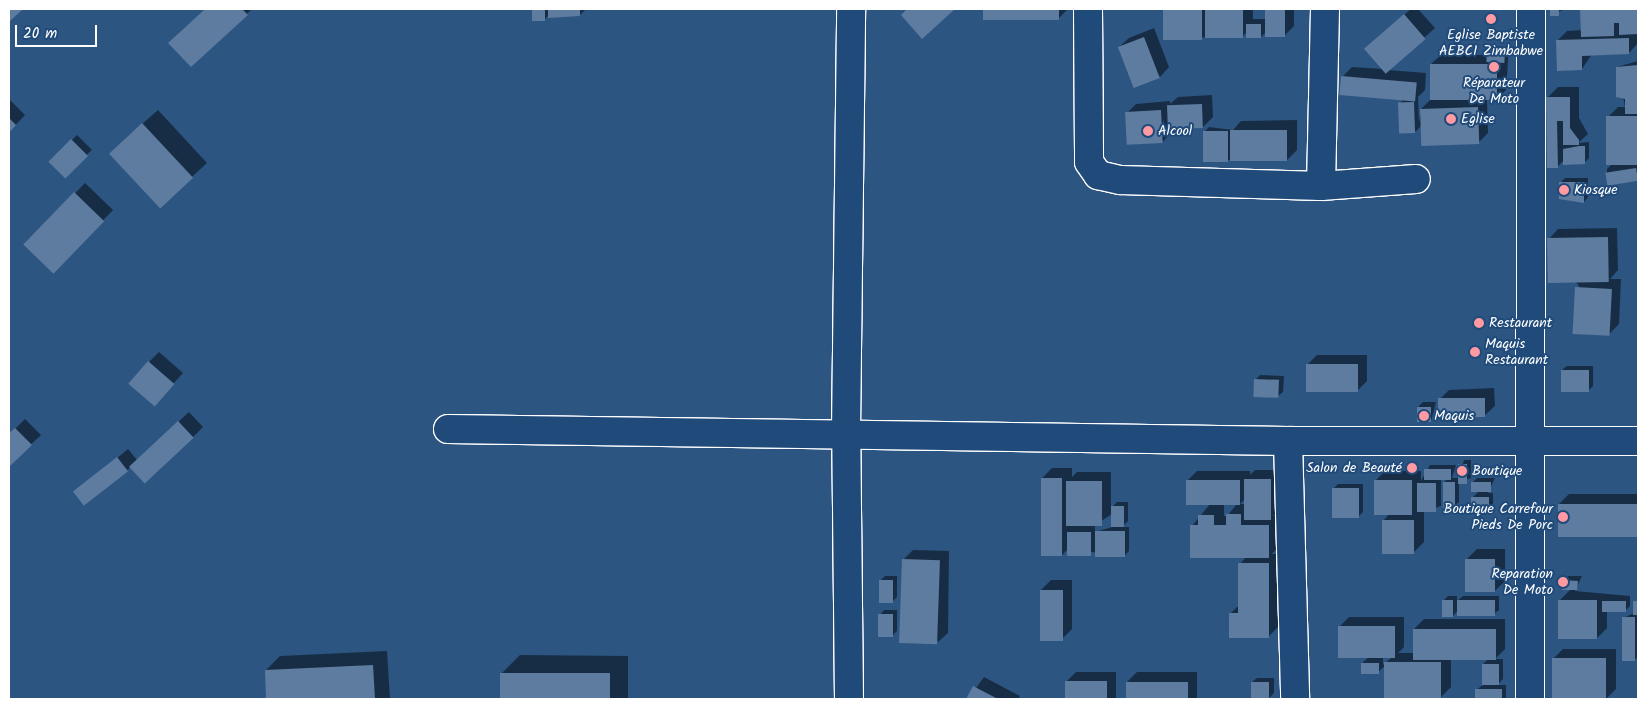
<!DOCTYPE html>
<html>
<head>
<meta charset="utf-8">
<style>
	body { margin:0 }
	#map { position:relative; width:1647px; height:708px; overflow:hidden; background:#2c5582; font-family:Kalam,sans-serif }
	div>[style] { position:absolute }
	.shadow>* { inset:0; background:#0007; transform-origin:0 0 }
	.building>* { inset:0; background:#5e7c9f; transform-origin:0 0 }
	.roads { filter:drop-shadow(1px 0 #fff) drop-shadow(-1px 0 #fff) drop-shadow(0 1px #fff) drop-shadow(0 -1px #fff) }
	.street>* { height:28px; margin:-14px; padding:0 14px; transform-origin:14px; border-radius:14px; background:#1f4a7a }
	.dots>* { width:14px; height:14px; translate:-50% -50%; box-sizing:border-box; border:2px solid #1f4a7a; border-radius:50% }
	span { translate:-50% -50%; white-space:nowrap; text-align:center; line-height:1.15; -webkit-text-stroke:4px #1f4a7a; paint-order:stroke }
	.poi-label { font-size:14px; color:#fff }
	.left { translate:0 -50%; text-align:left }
	.right { translate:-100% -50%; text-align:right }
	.frame { position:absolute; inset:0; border:10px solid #fff; pointer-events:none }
	.scale { position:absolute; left:15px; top:25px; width:82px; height:22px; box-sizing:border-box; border:2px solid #fff; border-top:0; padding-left:6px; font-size:15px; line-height:18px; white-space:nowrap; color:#fff; -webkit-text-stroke:4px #1f4a7a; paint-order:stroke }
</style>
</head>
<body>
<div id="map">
	<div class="shadow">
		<div style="clip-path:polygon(206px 9px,252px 9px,191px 65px,179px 33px)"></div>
		<div style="clip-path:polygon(533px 9px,586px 9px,580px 15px,549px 15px,544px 20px,533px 20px)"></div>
		<div style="clip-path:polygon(984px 9px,1068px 9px,1058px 19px,984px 18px)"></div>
		<div style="clip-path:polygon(1164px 9px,1253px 9px,1253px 19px,1267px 19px,1267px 9px,1294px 9px,1294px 26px,1284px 36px,1267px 31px,1261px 37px,1247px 32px,1243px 36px,1164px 39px)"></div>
		<div style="clip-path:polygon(1411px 9px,1418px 9px,1435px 28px,1388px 70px,1426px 73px,1425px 90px,1418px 97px,1419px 123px,1421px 109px,1431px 99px,1431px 64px,1441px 55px,1488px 55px,1493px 46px,1509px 47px,1506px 90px,1496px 100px,1487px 100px,1488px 133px,1479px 142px,1422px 125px,1415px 132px,1399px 104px,1404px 99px,1342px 77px,1352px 67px,1383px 69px,1375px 40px)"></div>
		<div style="clip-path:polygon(1551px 9px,1563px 9px,1563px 10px,1551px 15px)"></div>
		<div style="clip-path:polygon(1582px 9px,1638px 9px,1638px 43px,1629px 53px,1592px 54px,1582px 69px,1557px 41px,1567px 31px,1582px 30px)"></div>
		<div style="clip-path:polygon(1154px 28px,1169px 67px,1160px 77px,1119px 47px,1129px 38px)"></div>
		<div style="clip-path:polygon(1638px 61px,1638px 180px,1607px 181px,1607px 169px,1612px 164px,1608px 117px,1618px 107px,1625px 107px,1617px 67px)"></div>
		<div style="clip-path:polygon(1558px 87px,1579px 87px,1579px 118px,1588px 134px,1578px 143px,1589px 142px,1589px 158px,1584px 163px,1564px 160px,1557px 167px,1548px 97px)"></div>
		<div style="clip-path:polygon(1212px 95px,1213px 117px,1203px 127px,1173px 129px,1163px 142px,1127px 113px,1136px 104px,1170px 101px,1170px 104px,1178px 97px)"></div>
		<div style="clip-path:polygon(9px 99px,25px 115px,9px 132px)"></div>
		<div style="clip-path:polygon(158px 110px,207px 163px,159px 207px,125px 139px)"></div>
		<div style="clip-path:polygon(1297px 120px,1297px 150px,1287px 160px,1228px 160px,1204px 132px,1209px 127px,1233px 130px,1241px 121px)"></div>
		<div style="left:77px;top:135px;width:21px;height:37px;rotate:45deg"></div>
		<div style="clip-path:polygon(1565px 178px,1588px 178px,1588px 197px,1584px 202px,1560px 183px)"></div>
		<div style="left:85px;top:183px;width:39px;height:86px;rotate:44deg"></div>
		<div style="clip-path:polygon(1617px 228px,1618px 270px,1610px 279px,1621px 279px,1619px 324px,1609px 334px,1549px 239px,1558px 229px)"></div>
		<div style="clip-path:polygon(159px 352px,183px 373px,163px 395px,149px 362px)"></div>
		<div style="clip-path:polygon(1317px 355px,1367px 355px,1367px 381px,1357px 391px,1307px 365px)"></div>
		<div style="clip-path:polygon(1567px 366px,1593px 366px,1593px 386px,1589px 390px,1562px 370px)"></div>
		<div style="clip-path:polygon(1260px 375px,1284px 376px,1283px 392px,1278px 396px,1255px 380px)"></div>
		<div style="clip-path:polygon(1494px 388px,1495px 406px,1485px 415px,1439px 400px,1449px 390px)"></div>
		<div style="clip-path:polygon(1423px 402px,1436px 402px,1431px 421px,1418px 407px)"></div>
		<div style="clip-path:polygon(189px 412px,203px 427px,193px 437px,131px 467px,85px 505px,75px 493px,128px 449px,137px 460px)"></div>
		<div style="clip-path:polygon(25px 419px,41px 435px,9px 465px,9px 435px)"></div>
		<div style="clip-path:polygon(1464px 460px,1471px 460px,1471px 478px,1459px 482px,1459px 502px,1454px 506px,1444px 482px,1448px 479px,1441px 479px,1441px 506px,1424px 511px,1424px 542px,1414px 552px,1383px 521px,1390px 513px,1375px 481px,1385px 471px,1421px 471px,1421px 481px,1430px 465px,1456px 465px,1452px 478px,1459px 478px)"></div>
		<div style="clip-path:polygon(evenodd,1052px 468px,1072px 468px,1072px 477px,1077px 472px,1111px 472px,1111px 508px,1117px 502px,1128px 502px,1128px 521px,1122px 527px,1129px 527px,1129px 551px,1124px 556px,1068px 549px,1062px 555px,1042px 478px,1052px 468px,1112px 514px,1112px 527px,1095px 532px,1095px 525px,1112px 514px)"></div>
		<div style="clip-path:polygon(evenodd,1255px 470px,1281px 470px,1281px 509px,1273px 516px,1278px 516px,1278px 547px,1272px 554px,1278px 554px,1278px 627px,1268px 637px,1230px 614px,1240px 604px,1240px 564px,1246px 557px,1192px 526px,1210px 504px,1187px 481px,1197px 471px,1250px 471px,1250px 475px,1255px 470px,1245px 499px,1245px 504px,1240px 504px,1245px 499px,1255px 470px,1224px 504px,1237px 504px,1227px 516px,1224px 516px,1224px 504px)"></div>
		<div style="clip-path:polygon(1477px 478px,1495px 478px,1488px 493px,1493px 493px,1493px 507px,1489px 511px,1472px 498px,1479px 491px,1473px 482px)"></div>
		<div style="clip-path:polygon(1338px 484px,1363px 484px,1363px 512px,1358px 517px,1333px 489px)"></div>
		<div style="clip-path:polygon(1569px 494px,1638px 494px,1638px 535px,1559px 504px)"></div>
		<div style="clip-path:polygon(1477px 549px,1505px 549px,1505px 581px,1495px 591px,1467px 559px)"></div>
		<div style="clip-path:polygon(913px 550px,949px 551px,948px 633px,938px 642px,903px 560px)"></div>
		<div style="clip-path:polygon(885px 576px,897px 576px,897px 597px,892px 602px,880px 581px)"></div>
		<div style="clip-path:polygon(1568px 576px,1582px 576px,1575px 591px,1630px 596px,1630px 606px,1625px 611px,1607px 611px,1607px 628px,1597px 638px,1559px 601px,1571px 589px,1564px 581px)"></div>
		<div style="clip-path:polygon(1051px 580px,1072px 580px,1072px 629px,1062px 639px,1041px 590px)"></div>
		<div style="clip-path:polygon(1448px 596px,1457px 596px,1457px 601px,1463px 596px,1499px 596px,1499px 610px,1494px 614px,1458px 610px,1453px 616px,1443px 601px)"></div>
		<div style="clip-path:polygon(1638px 597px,1638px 656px,1635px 660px,1623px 618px,1634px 613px)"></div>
		<div style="clip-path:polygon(884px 610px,897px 610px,897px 631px,892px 636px,880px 615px)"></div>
		<div style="clip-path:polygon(evenodd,1349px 617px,1404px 617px,1404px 647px,1398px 653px,1414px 653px,1414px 629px,1424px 619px,1505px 619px,1505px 649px,1495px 659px,1503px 659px,1503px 679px,1497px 685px,1506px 685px,1506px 699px,1476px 699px,1476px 690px,1483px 685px,1483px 664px,1488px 659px,1451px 659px,1451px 687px,1441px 697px,1386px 665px,1378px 672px,1362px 663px,1369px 657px,1339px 627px,1349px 617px,1383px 657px,1392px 657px,1383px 665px,1383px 657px)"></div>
		<div style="clip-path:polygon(1563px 649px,1616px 649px,1616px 689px,1606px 699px,1553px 699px,1553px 659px)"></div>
		<div style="clip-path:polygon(387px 651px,390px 699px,268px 699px,266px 670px,280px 656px)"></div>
		<div style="clip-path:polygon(520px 655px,628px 656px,628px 699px,502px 699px,502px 673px)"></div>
		<div style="clip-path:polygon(1076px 672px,1116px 672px,1116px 699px,1066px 699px,1066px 682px)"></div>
		<div style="clip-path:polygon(1137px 672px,1197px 672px,1197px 699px,1127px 699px,1127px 682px)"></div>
		<div style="clip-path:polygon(984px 677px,1020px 696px,1018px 699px,968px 699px)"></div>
		<div style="clip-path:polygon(1257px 678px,1274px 678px,1274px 693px,1269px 698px,1252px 682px)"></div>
	</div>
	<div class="building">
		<div style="clip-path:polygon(9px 9px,23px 9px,9px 22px)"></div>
		<div style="clip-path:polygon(205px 9px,242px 9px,248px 15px,191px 67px,168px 43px)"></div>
		<div style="left:532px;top:9px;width:13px;height:12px"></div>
		<div style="clip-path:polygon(548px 9px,580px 9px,580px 16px,548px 18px)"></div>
		<div style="clip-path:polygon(907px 9px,955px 9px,922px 39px,901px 15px)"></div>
		<div style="left:983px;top:9px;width:76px;height:11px"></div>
		<div style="left:1163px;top:9px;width:39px;height:31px"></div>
		<div style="left:1205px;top:9px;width:38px;height:29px"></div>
		<div style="left:1265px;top:9px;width:20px;height:28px"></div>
		<div style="left:1550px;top:9px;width:9px;height:7px"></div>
		<div style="clip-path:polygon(1580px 9px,1637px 9px,1638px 34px,1619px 35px,1619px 23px,1614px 23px,1614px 36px,1581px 37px)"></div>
		<div style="left:1404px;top:14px;width:33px;height:53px;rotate:49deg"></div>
		<div style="left:1246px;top:24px;width:15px;height:14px"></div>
		<div style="left:1144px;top:37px;width:44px;height:28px;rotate:69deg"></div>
		<div style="clip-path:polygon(1629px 38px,1629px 54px,1582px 56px,1582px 70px,1557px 71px,1556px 40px)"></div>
		<div style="left:1487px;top:50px;width:18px;height:12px;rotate:3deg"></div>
		<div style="left:1430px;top:64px;width:67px;height:36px"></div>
		<div style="clip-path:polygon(1638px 65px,1638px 114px,1625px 114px,1625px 99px,1616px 97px,1616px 67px)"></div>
		<div style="left:1341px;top:76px;width:76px;height:19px;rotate:5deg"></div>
		<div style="clip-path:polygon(1546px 97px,1570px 97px,1570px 128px,1579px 140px,1579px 145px,1563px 145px,1563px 121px,1557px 121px,1558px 168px,1547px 168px)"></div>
		<div style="left:1414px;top:102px;width:31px;height:16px;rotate:88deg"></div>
		<div style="left:1202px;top:104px;width:24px;height:35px;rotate:88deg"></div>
		<div style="left:1478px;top:107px;width:37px;height:58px;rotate:88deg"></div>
		<div style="left:1161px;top:110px;width:33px;height:36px;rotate:87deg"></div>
		<div style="left:1606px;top:116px;width:32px;height:49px"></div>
		<div style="clip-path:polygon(9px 118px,16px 125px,9px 133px)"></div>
		<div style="left:142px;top:123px;width:75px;height:45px;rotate:47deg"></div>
		<div style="left:1287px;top:130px;width:31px;height:57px;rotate:90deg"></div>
		<div style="left:1203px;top:131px;width:25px;height:31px"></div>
		<div style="left:71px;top:139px;width:24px;height:32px;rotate:45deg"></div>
		<div style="clip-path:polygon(1579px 146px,1585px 146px,1585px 164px,1563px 165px,1563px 149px)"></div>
		<div style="left:1636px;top:168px;width:13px;height:31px;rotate:81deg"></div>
		<div style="clip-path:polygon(1559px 182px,1584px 182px,1584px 203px,1559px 199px)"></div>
		<div style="left:74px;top:192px;width:42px;height:73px;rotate:44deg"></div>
		<div style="left:1608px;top:237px;width:45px;height:61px;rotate:89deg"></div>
		<div style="left:1575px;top:287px;width:37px;height:47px;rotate:3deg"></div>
		<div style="left:148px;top:361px;width:35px;height:30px;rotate:41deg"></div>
		<div style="left:1306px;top:364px;width:52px;height:28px"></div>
		<div style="left:1561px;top:370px;width:28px;height:22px"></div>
		<div style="left:1254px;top:379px;width:25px;height:18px;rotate:2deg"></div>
		<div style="left:1485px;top:398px;width:19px;height:47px;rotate:90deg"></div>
		<div style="left:1417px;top:407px;width:14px;height:15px"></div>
		<div style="left:178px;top:421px;width:23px;height:67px;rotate:47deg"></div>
		<div style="clip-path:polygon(15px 428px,32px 445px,9px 467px,9px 433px)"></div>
		<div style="left:117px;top:457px;width:18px;height:56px;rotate:52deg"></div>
		<div style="left:1458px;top:464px;width:9px;height:20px"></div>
		<div style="left:1424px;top:469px;width:27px;height:11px"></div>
		<div style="left:1041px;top:478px;width:21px;height:78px"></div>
		<div style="left:1244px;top:479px;width:27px;height:41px"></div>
		<div style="left:1186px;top:480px;width:54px;height:25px"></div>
		<div style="left:1374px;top:480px;width:38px;height:35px"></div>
		<div style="left:1066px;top:481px;width:36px;height:45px"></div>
		<div style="left:1443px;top:482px;width:12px;height:26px"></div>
		<div style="left:1471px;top:482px;width:20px;height:10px"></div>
		<div style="left:1417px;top:483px;width:19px;height:29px"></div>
		<div style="left:1332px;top:488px;width:27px;height:30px"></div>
		<div style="left:1471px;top:497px;width:18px;height:16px"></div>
		<div style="left:1558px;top:504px;width:80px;height:33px"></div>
		<div style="left:1111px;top:506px;width:13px;height:21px"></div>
		<div style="clip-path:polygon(1226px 514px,1241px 514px,1241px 525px,1269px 525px,1269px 558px,1190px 558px,1190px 525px,1198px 525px,1198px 515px,1214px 515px,1214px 525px,1226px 525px)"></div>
		<div style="left:1382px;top:520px;width:32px;height:34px"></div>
		<div style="left:1095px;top:531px;width:30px;height:26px"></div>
		<div style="left:1067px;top:532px;width:24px;height:24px"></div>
		<div style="left:902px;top:559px;width:38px;height:84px;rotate:2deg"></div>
		<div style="left:1465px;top:559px;width:30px;height:33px"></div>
		<div style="clip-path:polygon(1238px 563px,1269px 563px,1269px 638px,1229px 638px,1229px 613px,1238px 613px)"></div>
		<div style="left:879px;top:580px;width:14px;height:23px"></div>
		<div style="clip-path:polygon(1562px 580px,1578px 581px,1577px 590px,1562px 590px)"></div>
		<div style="left:1040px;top:590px;width:23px;height:51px"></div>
		<div style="left:1442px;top:600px;width:11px;height:17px"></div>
		<div style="left:1457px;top:600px;width:38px;height:16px"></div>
		<div style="left:1558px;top:600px;width:39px;height:39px"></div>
		<div style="left:1602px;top:601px;width:24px;height:11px"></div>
		<div style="left:1633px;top:601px;width:5px;height:14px"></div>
		<div style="left:878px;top:614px;width:15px;height:23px"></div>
		<div style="left:1622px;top:617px;width:13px;height:44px"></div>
		<div style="left:1338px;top:626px;width:57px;height:32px"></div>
		<div style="left:1413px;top:629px;width:83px;height:31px"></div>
		<div style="left:1552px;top:658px;width:54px;height:41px"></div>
		<div style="left:1384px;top:662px;width:57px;height:37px"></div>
		<div style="left:1361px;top:663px;width:18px;height:11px"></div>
		<div style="left:1482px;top:664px;width:17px;height:21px"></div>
		<div style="clip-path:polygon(373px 665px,375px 699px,266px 699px,265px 670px)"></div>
		<div style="left:500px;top:673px;width:110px;height:26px"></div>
		<div style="left:1065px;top:681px;width:42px;height:18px"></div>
		<div style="left:1126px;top:682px;width:62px;height:17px"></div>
		<div style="left:1251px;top:682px;width:18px;height:17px"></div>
		<div style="clip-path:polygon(973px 686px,998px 699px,966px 699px)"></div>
		<div style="left:1475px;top:689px;width:27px;height:10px"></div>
	</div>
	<div class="roads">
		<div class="street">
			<div style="left:1088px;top:9px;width:153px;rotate:89.6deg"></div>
			<div style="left:1089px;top:162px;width:16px;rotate:55deg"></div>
			<div style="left:1098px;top:175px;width:23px;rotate:13deg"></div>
			<div style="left:1120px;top:180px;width:201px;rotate:1.7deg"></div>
			<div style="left:1321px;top:186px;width:95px;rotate:-4.2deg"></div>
			<div style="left:1321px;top:186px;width:177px;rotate:-88.7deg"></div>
			<div style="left:448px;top:429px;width:840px;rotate:0.82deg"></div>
			<div style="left:1288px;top:441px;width:350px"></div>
			<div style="left:1288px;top:441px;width:258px;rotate:88.4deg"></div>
			<div style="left:849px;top:699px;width:267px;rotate:-90.6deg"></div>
			<div style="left:846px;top:432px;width:423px;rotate:-89.3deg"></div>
			<div style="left:1530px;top:699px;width:690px;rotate:-89.92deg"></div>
		</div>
	</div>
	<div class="dots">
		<div style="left:1491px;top:19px;background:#ff9aa2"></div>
		<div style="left:1494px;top:67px;background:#ff9aa2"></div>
		<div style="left:1451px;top:119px;background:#ff9aa2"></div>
		<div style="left:1148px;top:131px;background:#ff9aa2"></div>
		<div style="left:1564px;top:190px;background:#ff9aa2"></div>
		<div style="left:1479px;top:323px;background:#ff9aa2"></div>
		<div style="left:1475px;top:352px;background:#ff9aa2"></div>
		<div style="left:1424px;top:416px;background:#ff9aa2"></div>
		<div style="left:1412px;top:468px;background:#ff9aa2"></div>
		<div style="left:1462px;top:471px;background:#ff9aa2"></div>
		<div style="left:1563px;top:517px;background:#ff9aa2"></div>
		<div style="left:1563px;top:582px;background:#ff9aa2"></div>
	</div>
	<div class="poi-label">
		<span style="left:1491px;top:43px">Eglise Baptiste<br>AEBCI Zimbabwe</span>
		<span style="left:1494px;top:91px">Réparateur<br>De Moto</span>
		<span class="left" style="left:1461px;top:119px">Eglise</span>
		<span class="left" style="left:1158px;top:131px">Alcool</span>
		<span class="left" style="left:1574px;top:190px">Kiosque</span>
		<span class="left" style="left:1489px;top:323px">Restaurant</span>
		<span class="left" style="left:1485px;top:352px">Maquis<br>Restaurant</span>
		<span class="left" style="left:1434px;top:416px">Maquis</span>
		<span class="right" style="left:1402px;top:468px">Salon de Beauté</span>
		<span class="left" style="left:1472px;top:471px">Boutique</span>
		<span class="right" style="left:1553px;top:517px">Boutique Carrefour<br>Pieds De Porc</span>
		<span class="right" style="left:1553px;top:582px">Reparation<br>De Moto</span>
	</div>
	<div class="frame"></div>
	<div class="scale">20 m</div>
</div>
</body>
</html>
